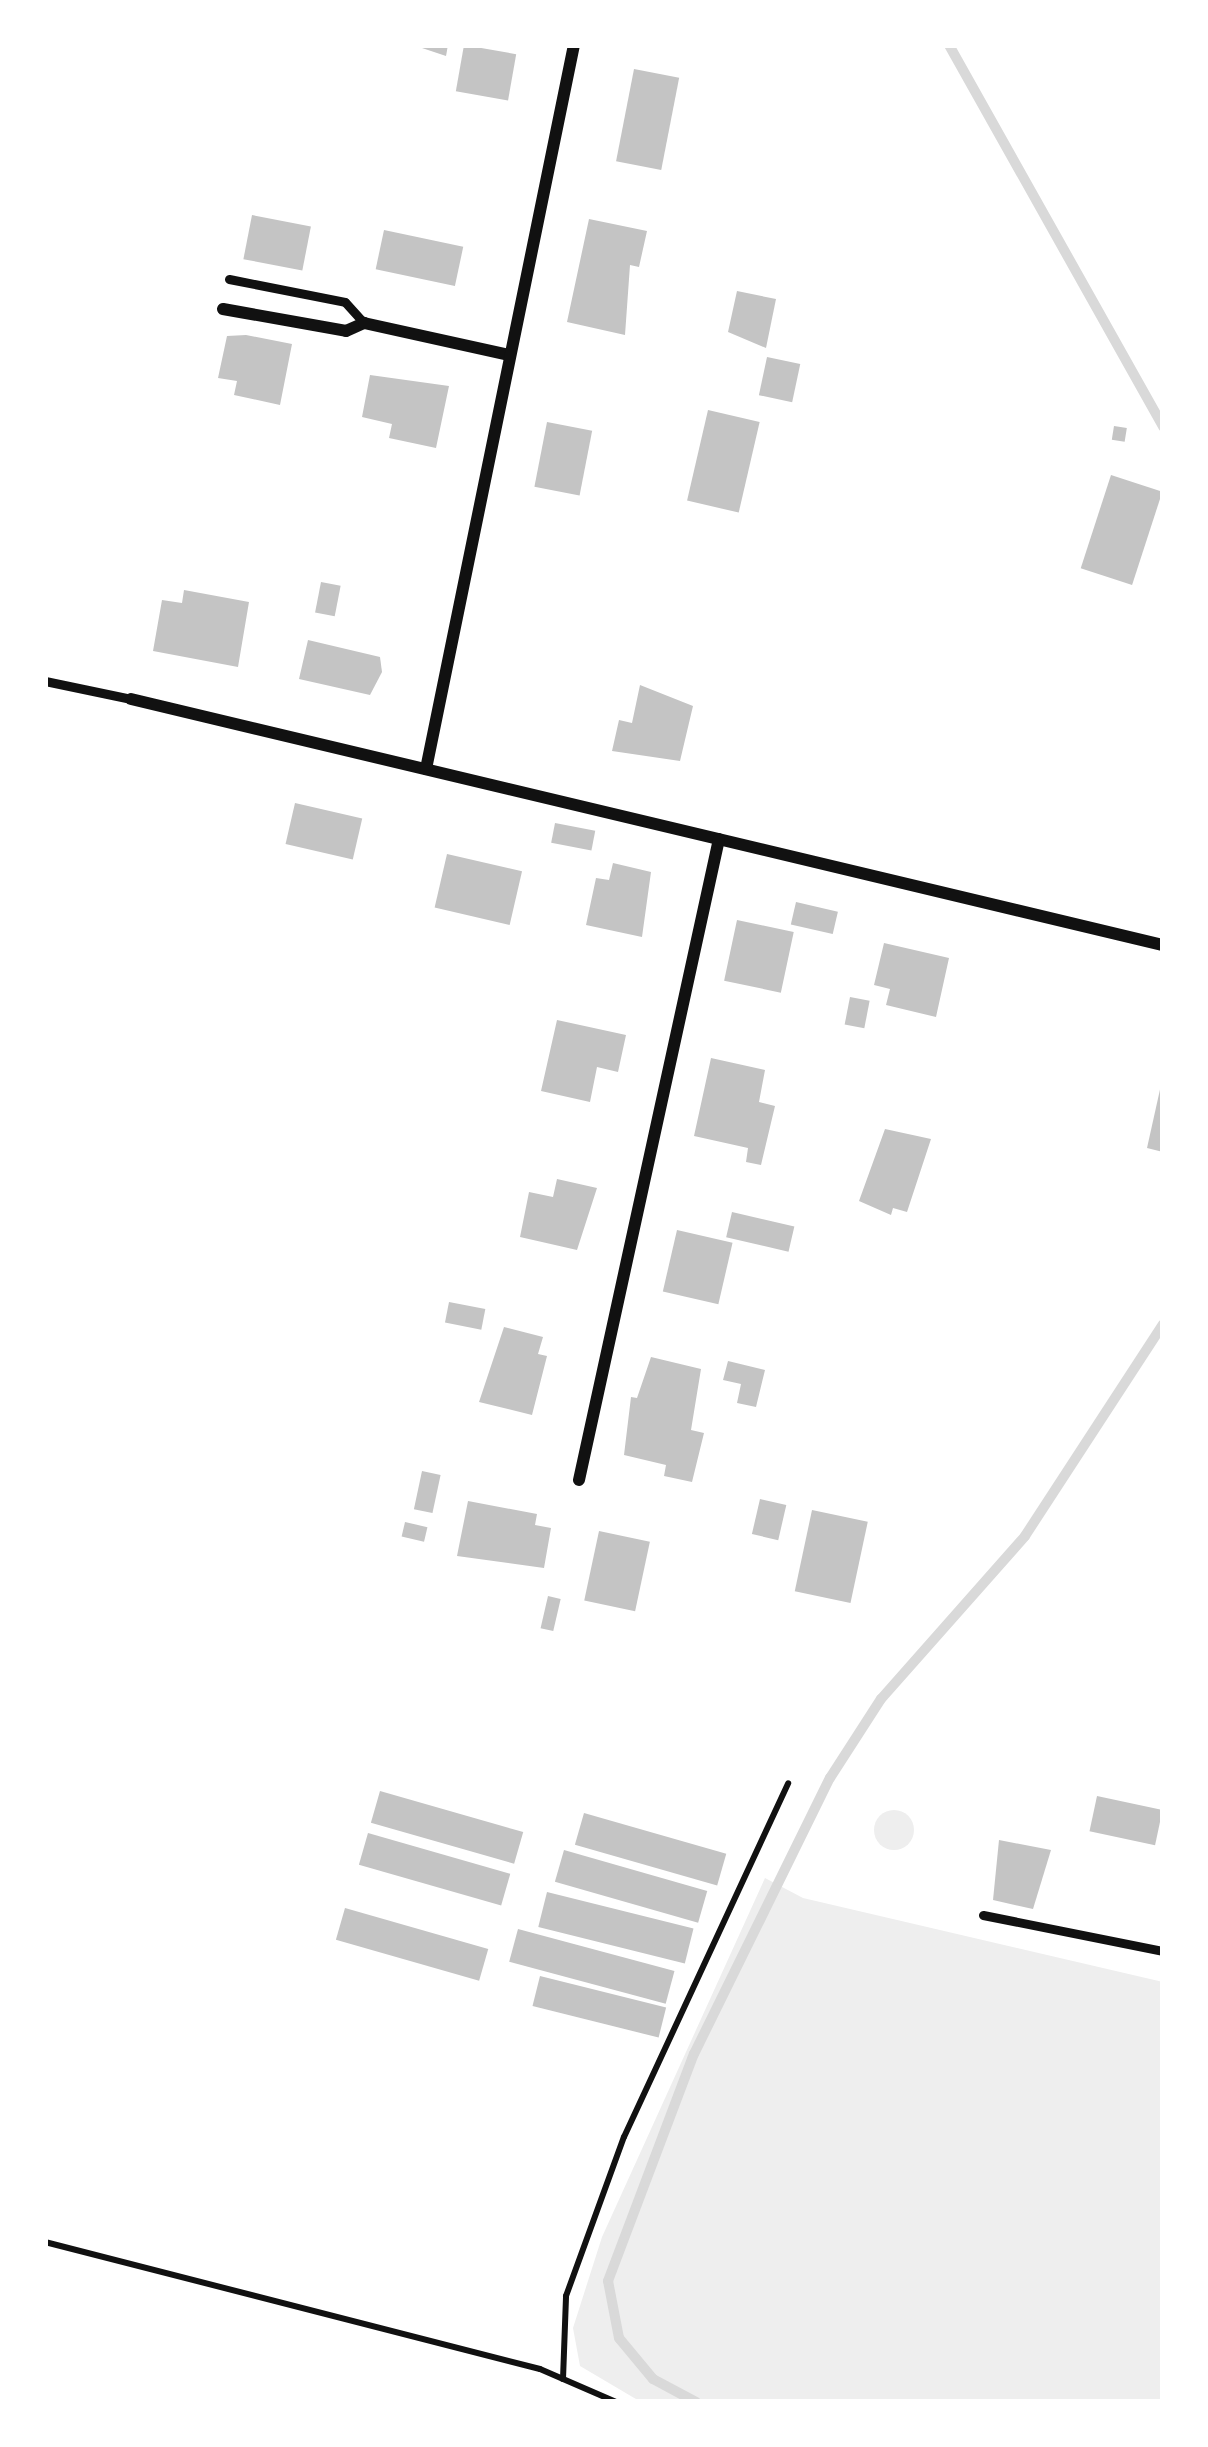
<!DOCTYPE html>
<html>
<head>
<meta charset="utf-8">
<style>
	body { margin:0 }
	#map { position:relative; width:1208px; height:2447px; overflow:hidden; background:#fff; font-family:"Asap Condensed",sans-serif }
	div>[style] { position:absolute }
	.green>* { inset:0; background:#eee }
	.round { border-radius:50% }
	.stream>* { height:10px; margin:-5px; padding:0 5px; transform-origin:5px; border-radius:5px; background:#d9d9d9 }
	.building>* { inset:0; background:#c4c4c4; transform-origin:0 0 }
	.path>* { height:6px; margin:-3px; padding:0 3px; transform-origin:3px; border-radius:3px; background:#111 }
	.service>* { height:9px; margin:-4.5px; padding:0 4.5px; transform-origin:4.5px; border-radius:4.5px; background:#111 }
	.minor>* { height:12px; margin:-6px; padding:0 6px; transform-origin:6px; border-radius:6px; background:#111 }
	span { translate:-50% -50%; white-space:nowrap; text-align:center; line-height:1.15; -webkit-text-stroke:10px #fff; paint-order:stroke }
	.frame { position:absolute; inset:0; border:48px solid #fff; pointer-events:none }
</style>
</head>
<body>
<div id="map">
	<div class="green">
		<div class="round" style="left:874px;top:1810px;width:40px;height:40px"></div>
		<div style="clip-path:polygon(765px 1878px,803px 1898px,1163px 1982px,1163px 2402px,641px 2402px,580px 2366px,573px 2328px,602px 2237px)"></div>
	</div>
	<div class="stream">
		<div style="left:949px;top:45px;width:438px;rotate:60.7deg"></div>
		<div style="left:696px;top:2402px;width:49px;rotate:-151.9deg"></div>
		<div style="left:653px;top:2379px;width:53px;rotate:-129.7deg"></div>
		<div style="left:619px;top:2338px;width:58px;rotate:-100.9deg"></div>
		<div style="left:608px;top:2281px;width:243px;rotate:-69.3deg"></div>
		<div style="left:694px;top:2054px;width:308px;rotate:-63.8deg"></div>
		<div style="left:830px;top:1778px;width:94px;rotate:-57.2deg"></div>
		<div style="left:881px;top:1699px;width:217px;rotate:-48.5deg"></div>
		<div style="left:1025px;top:1536px;width:253px;rotate:-56.9deg"></div>
	</div>
	<div class="building">
		<div style="clip-path:polygon(413px 45px,448px 45px,446px 56px)"></div>
		<div style="left:464px;top:45px;width:53px;height:47px;rotate:10deg"></div>
		<div style="left:634px;top:69px;width:46px;height:94px;rotate:11deg"></div>
		<div style="left:252px;top:215px;width:60px;height:45px;rotate:11deg"></div>
		<div style="clip-path:polygon(589px 219px,647px 231px,639px 267px,630px 265px,625px 335px,567px 322px)"></div>
		<div style="left:384px;top:230px;width:81px;height:40px;rotate:12deg"></div>
		<div style="clip-path:polygon(737px 291px,776px 299px,766px 348px,728px 332px)"></div>
		<div style="clip-path:polygon(246px 335px,292px 344px,280px 405px,234px 395px,237px 381px,218px 378px,227px 336px)"></div>
		<div style="left:767px;top:357px;width:34px;height:39px;rotate:12deg"></div>
		<div style="clip-path:polygon(370px 375px,449px 386px,436px 448px,389px 438px,392px 424px,362px 417px)"></div>
		<div style="left:708px;top:410px;width:53px;height:93px;rotate:13deg"></div>
		<div style="left:547px;top:422px;width:46px;height:66px;rotate:11deg"></div>
		<div style="left:1114px;top:426px;width:13px;height:14px;rotate:9deg"></div>
		<div style="left:1111px;top:475px;width:54px;height:98px;rotate:18deg"></div>
		<div style="left:321px;top:582px;width:20px;height:31px;rotate:11deg"></div>
		<div style="clip-path:polygon(184px 590px,249px 602px,238px 667px,153px 651px,162px 600px,182px 603px)"></div>
		<div style="clip-path:polygon(308px 640px,380px 657px,382px 672px,370px 695px,299px 679px)"></div>
		<div style="clip-path:polygon(640px 685px,693px 706px,680px 761px,612px 751px,619px 720px,632px 723px)"></div>
		<div style="left:295px;top:803px;width:69px;height:42px;rotate:13deg"></div>
		<div style="left:555px;top:823px;width:41px;height:20px;rotate:11deg"></div>
		<div style="left:447px;top:854px;width:77px;height:55px;rotate:13deg"></div>
		<div style="clip-path:polygon(613px 863px,651px 872px,642px 937px,586px 925px,596px 878px,609px 880px)"></div>
		<div style="left:796px;top:902px;width:43px;height:23px;rotate:13deg"></div>
		<div style="left:737px;top:920px;width:58px;height:62px;rotate:12deg"></div>
		<div style="clip-path:polygon(884px 943px,949px 958px,936px 1017px,886px 1005px,890px 989px,874px 985px)"></div>
		<div style="left:850px;top:997px;width:20px;height:28px;rotate:11deg"></div>
		<div style="clip-path:polygon(557px 1020px,626px 1035px,618px 1072px,597px 1067px,590px 1102px,541px 1091px)"></div>
		<div style="clip-path:polygon(711px 1058px,765px 1070px,759px 1102px,775px 1106px,761px 1165px,746px 1162px,748px 1148px,694px 1136px)"></div>
		<div style="clip-path:polygon(1161px 1085px,1163px 1086px,1163px 1152px,1147px 1148px)"></div>
		<div style="clip-path:polygon(885px 1129px,931px 1139px,907px 1212px,893px 1208px,891px 1215px,859px 1201px)"></div>
		<div style="clip-path:polygon(557px 1179px,597px 1188px,577px 1250px,520px 1237px,529px 1192px,553px 1197px)"></div>
		<div style="left:732px;top:1212px;width:64px;height:26px;rotate:13deg"></div>
		<div style="left:677px;top:1230px;width:57px;height:63px;rotate:13deg"></div>
		<div style="left:449px;top:1302px;width:37px;height:21px;rotate:11deg"></div>
		<div style="clip-path:polygon(504px 1327px,543px 1337px,538px 1354px,547px 1356px,532px 1415px,479px 1402px)"></div>
		<div style="clip-path:polygon(651px 1357px,701px 1369px,691px 1430px,704px 1433px,692px 1482px,664px 1476px,666px 1465px,624px 1455px,631px 1397px,637px 1398px)"></div>
		<div style="clip-path:polygon(728px 1361px,765px 1370px,756px 1407px,737px 1403px,741px 1384px,723px 1380px)"></div>
		<div style="left:422px;top:1471px;width:19px;height:39px;rotate:12deg"></div>
		<div style="left:760px;top:1499px;width:27px;height:36px;rotate:13deg"></div>
		<div style="clip-path:polygon(468px 1501px,537px 1514px,535px 1525px,551px 1528px,544px 1568px,457px 1556px)"></div>
		<div style="left:812px;top:1510px;width:57px;height:83px;rotate:12deg"></div>
		<div style="left:405px;top:1522px;width:23px;height:15px;rotate:13deg"></div>
		<div style="left:599px;top:1531px;width:52px;height:71px;rotate:12deg"></div>
		<div style="left:548px;top:1596px;width:13px;height:33px;rotate:13deg"></div>
		<div style="left:380px;top:1791px;width:149px;height:33px;rotate:16deg"></div>
		<div style="left:1097px;top:1796px;width:67px;height:36px;rotate:12deg"></div>
		<div style="left:584px;top:1813px;width:148px;height:33px;rotate:16deg"></div>
		<div style="left:368px;top:1833px;width:148px;height:33px;rotate:16deg"></div>
		<div style="clip-path:polygon(999px 1840px,1051px 1850px,1033px 1909px,993px 1900px)"></div>
		<div style="left:564px;top:1850px;width:149px;height:33px;rotate:16deg"></div>
		<div style="left:547px;top:1892px;width:151px;height:36px;rotate:14deg"></div>
		<div style="left:345px;top:1908px;width:149px;height:33px;rotate:16deg"></div>
		<div style="left:518px;top:1929px;width:162px;height:34px;rotate:15deg"></div>
		<div style="left:540px;top:1976px;width:130px;height:31px;rotate:14deg"></div>
	</div>
	<div class="path">
		<div style="left:45px;top:2242px;width:511px;rotate:14.39deg"></div>
		<div style="left:540px;top:2369px;width:83px;rotate:23.5deg"></div>
		<div style="left:563px;top:2379px;width:83px;rotate:-87.9deg"></div>
		<div style="left:566px;top:2296px;width:169px;rotate:-70deg"></div>
		<div style="left:624px;top:2137px;width:390px;rotate:-65.1deg"></div>
	</div>
	<div class="service">
		<div style="left:229px;top:279px;width:118px;rotate:11.2deg"></div>
		<div style="left:345px;top:302px;width:28px;rotate:48deg"></div>
		<div style="left:45px;top:681px;width:88px;rotate:11.8deg"></div>
		<div style="left:983px;top:1915px;width:184px;rotate:11.3deg"></div>
	</div>
	<div class="minor">
		<div style="left:223px;top:309px;width:125px;rotate:10.1deg"></div>
		<div style="left:346px;top:331px;width:20px;rotate:-24deg"></div>
		<div style="left:364px;top:323px;width:148px;rotate:12.4deg"></div>
		<div style="left:131px;top:699px;width:1061px;rotate:13.41deg"></div>
		<div style="left:426px;top:769px;width:739px;rotate:-78.45deg"></div>
		<div style="left:579px;top:1480px;width:656px;rotate:-77.68deg"></div>
	</div>
	<div class="frame"></div>
</div>
</body>
</html>
